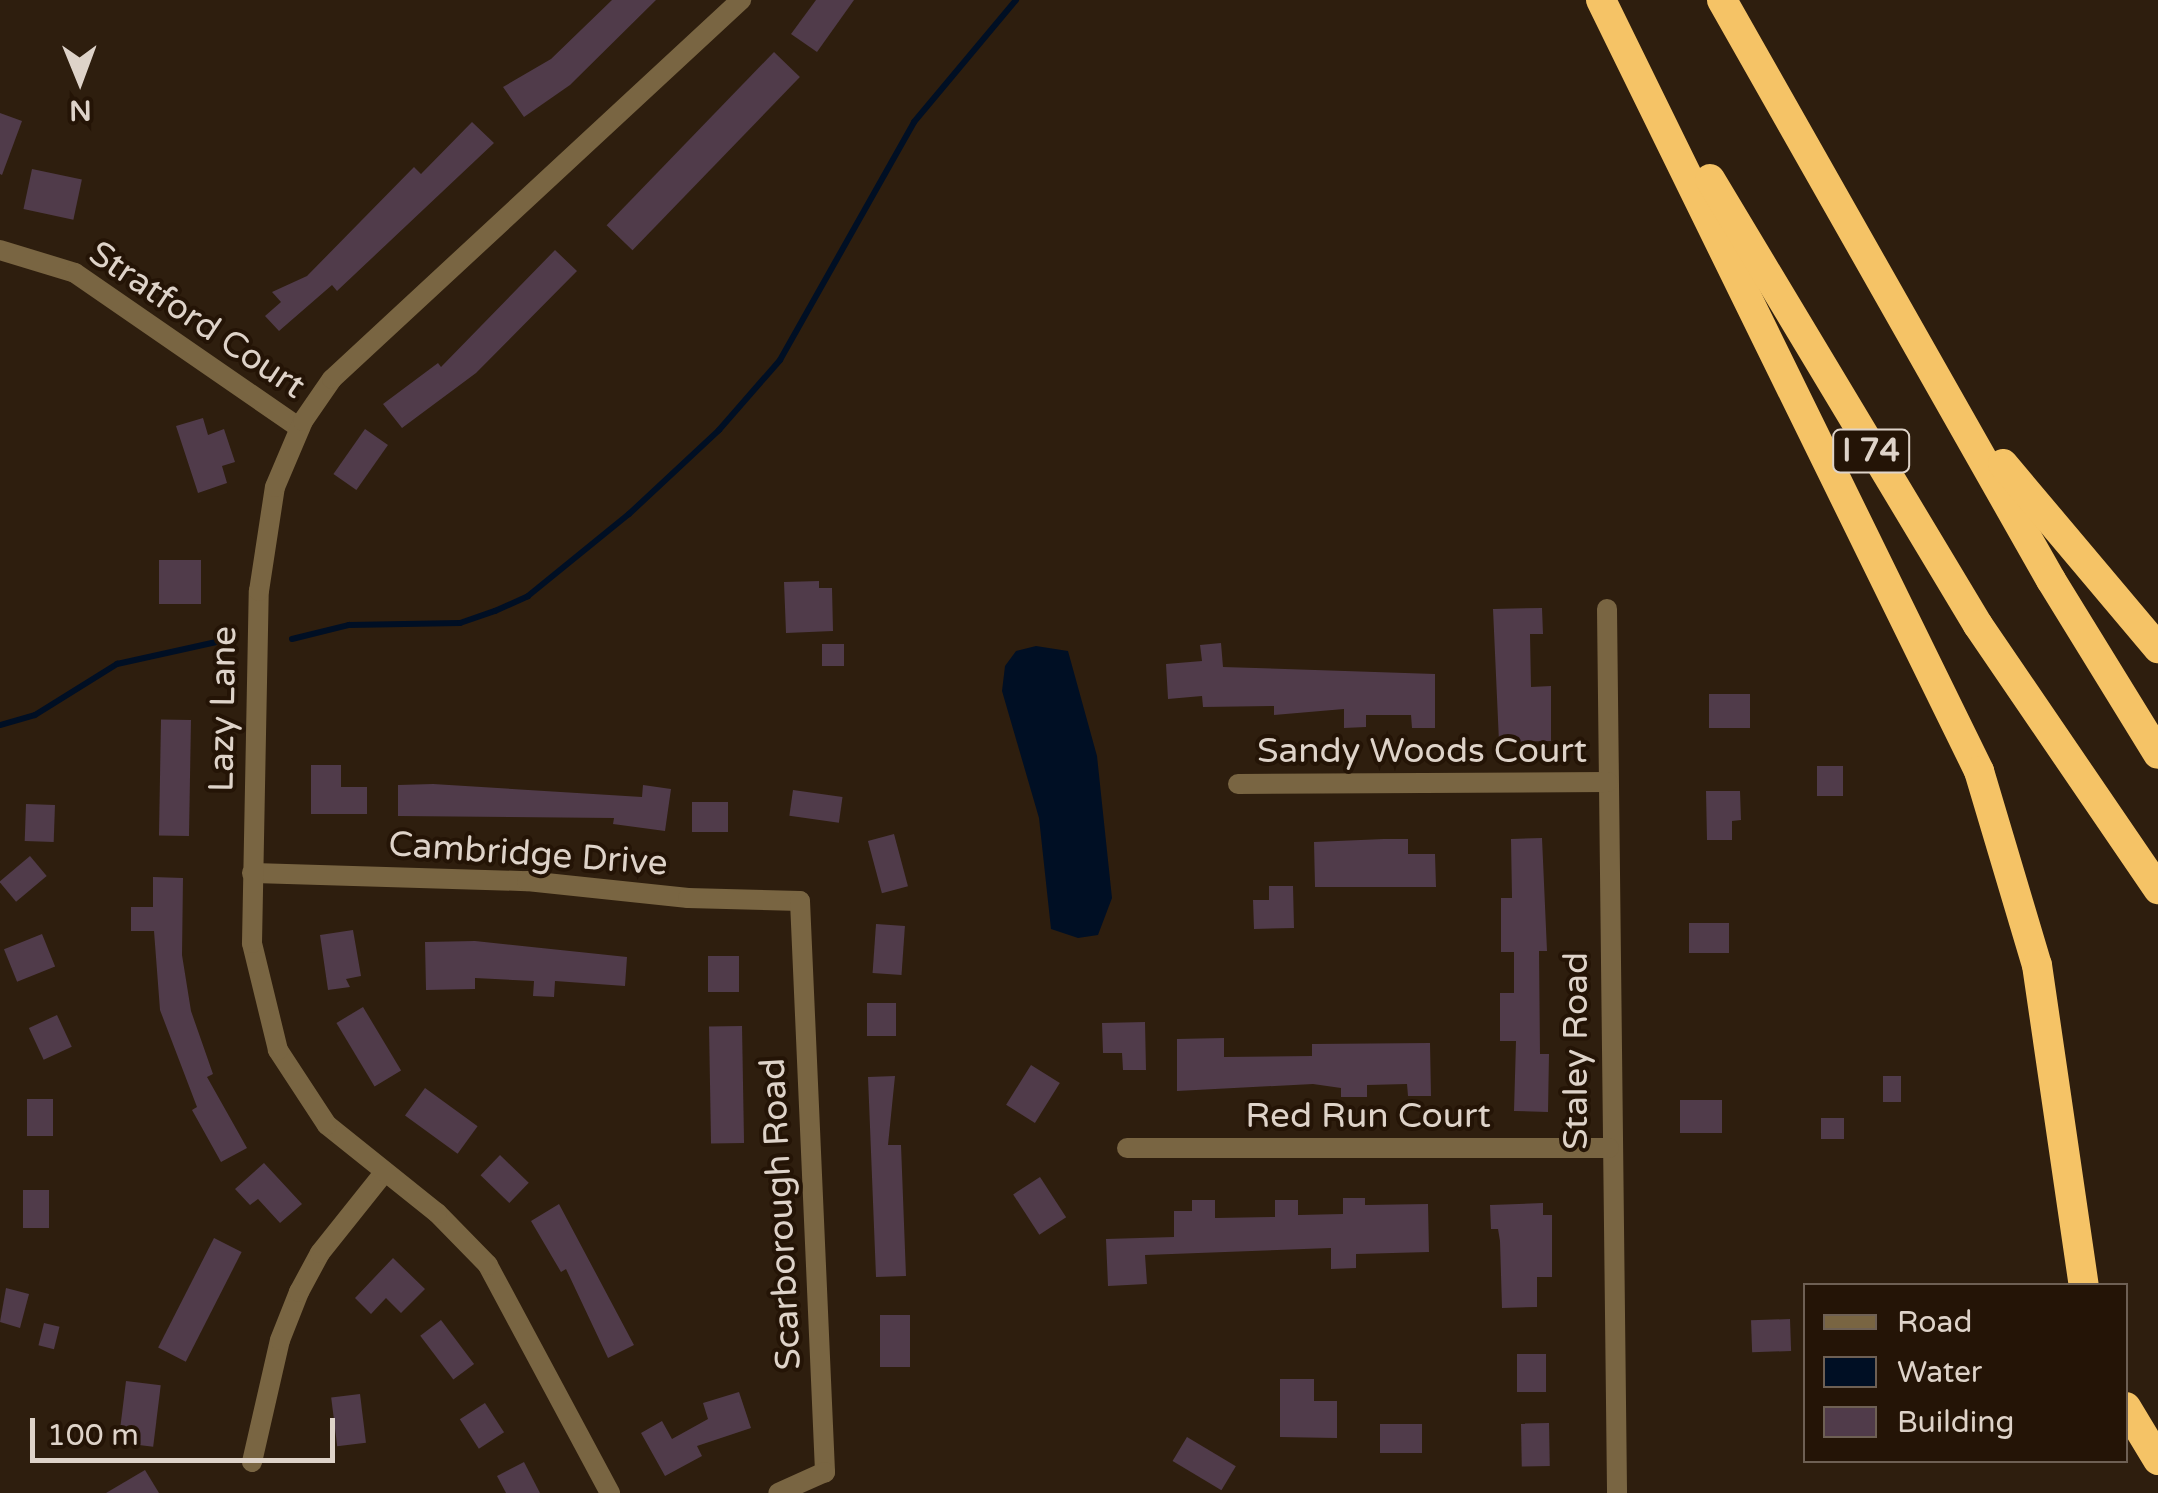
<!DOCTYPE html>
<html>
<head>
<meta charset="utf-8">
<style>
	body { margin:0 }
	#map { position:relative; width:2158px; height:1493px; overflow:hidden; background:#2e1e0e; font-family:"Varela Round",sans-serif }
	div>[style] { position:absolute }
	.water>* { inset:0; background:#000f24 }
	.stream>* { height:6px; margin:-3px; padding:0 3px; transform-origin:3px; border-radius:3px; background:#000f24 }
	.building>* { inset:0; background:#503b4a; transform-origin:0 0 }
	.minor>* { height:20px; margin:-10px; padding:0 10px; transform-origin:10px; border-radius:10px; background:#796542 }
	.motorway>* { height:30px; margin:-15px; padding:0 15px; transform-origin:15px; border-radius:15px; background:#f5c366 }
	span { translate:-50% -50%; white-space:nowrap; text-align:center; line-height:1.15; -webkit-text-stroke:8px #241406; paint-order:stroke }
	.shield-label span { padding:2px 8px; background:#241406; border:2px solid; border-radius:8px; -webkit-text-stroke-width:0 }
	.shield-label { font-size:32px; color:#ded3c9; font-weight:700 }
	.street-label { font-size:35px; color:#ded3c9 }
	.legend { position:absolute; left:1803px; top:1283px; width:325px; height:180px; box-sizing:border-box; background:#241406; border:2px solid #6e6054; margin:0; padding:12px 18px; list-style:none; font-size:30px; color:#ded3c9 }
	.legend li { display:flex; align-items:center; gap:20px; height:50px }
	.legend b { width:50px; border:2px solid #6e6054 }
	.north { position:absolute; left:30px; top:30px; width:100px; height:100px; -webkit-text-stroke:8px #241406; paint-order:stroke; rotate:179deg; font-size:28px; font-weight:700; line-height:40px; text-align:center; color:#ded3c9 }
	.north::after { content:''; display:block; margin:auto; width:35px; height:45px; background:#ded3c9; clip-path:polygon(50% 0,100% 100%,50% 72%,0 100%) }
	.scale { position:absolute; left:30px; top:1418px; width:305px; height:45px; box-sizing:border-box; border:5px solid #ded3c9; border-top:0; padding-left:12px; font-size:30px; line-height:35px; white-space:nowrap; color:#ded3c9; -webkit-text-stroke:8px #241406; paint-order:stroke }
</style>
</head>
<body>
<div id="map">
	<div class="water">
		<div style="clip-path:polygon(1036px 646px,1068px 651px,1097px 756px,1112px 898px,1098px 935px,1078px 938px,1051px 929px,1039px 818px,1002px 691px,1005px 666px,1016px 651px)"></div>
	</div>
	<div class="stream">
		<div style="left:292px;top:639px;width:59px;rotate:-13.8deg"></div>
		<div style="left:349px;top:625px;width:111px;rotate:-1deg"></div>
		<div style="left:460px;top:623px;width:37px;rotate:-19deg"></div>
		<div style="left:495px;top:611px;width:36px;rotate:-24deg"></div>
		<div style="left:528px;top:596px;width:130px;rotate:-39.1deg"></div>
		<div style="left:629px;top:514px;width:123px;rotate:-43deg"></div>
		<div style="left:719px;top:430px;width:93px;rotate:-48.9deg"></div>
		<div style="left:780px;top:360px;width:273px;rotate:-60.6deg"></div>
		<div style="left:914px;top:122px;width:159px;rotate:-50.1deg"></div>
		<div style="left:0;top:725px;width:36px;rotate:-16deg"></div>
		<div style="left:35px;top:715px;width:97px;rotate:-31.9deg"></div>
		<div style="left:117px;top:664px;width:111px;rotate:-12.5deg"></div>
	</div>
	<div class="building">
		<div style="clip-path:polygon(612px 0,656px 0,570px 85px,524px 117px,503px 87px,551px 59px)"></div>
		<div style="clip-path:polygon(816px 0,854px 0,817px 52px,791px 34px)"></div>
		<div style="left:774px;top:52px;width:36px;height:241px;rotate:44deg"></div>
		<div style="clip-path:polygon(0 113px,22px 121px,2px 175px,0 174px)"></div>
		<div style="clip-path:polygon(472px 122px,494px 143px,337px 291px,332px 285px,279px 331px,265px 316px,281px 302px,272px 292px,307px 276px,414px 167px,421px 174px)"></div>
		<div style="left:32px;top:169px;width:51px;height:41px;rotate:12deg"></div>
		<div style="clip-path:polygon(555px 250px,577px 271px,476px 373px,402px 428px,383px 404px,438px 363px,441px 367px)"></div>
		<div style="clip-path:polygon(203px 418px,208px 435px,224px 429px,235px 462px,222px 466px,227px 483px,198px 493px,176px 426px)"></div>
		<div style="left:365px;top:429px;width:28px;height:55px;rotate:35deg"></div>
		<div style="left:159px;top:560px;width:42px;height:44px"></div>
		<div style="clip-path:polygon(819px 581px,819px 588px,832px 588px,833px 631px,786px 633px,784px 582px)"></div>
		<div style="clip-path:polygon(1542px 608px,1543px 634px,1530px 634px,1531px 687px,1551px 686px,1551px 741px,1499px 742px,1493px 609px)"></div>
		<div style="clip-path:polygon(1221px 643px,1223px 667px,1435px 674px,1435px 728px,1412px 728px,1411px 715px,1366px 715px,1366px 727px,1344px 728px,1344px 709px,1274px 715px,1274px 706px,1203px 707px,1202px 696px,1168px 699px,1166px 664px,1202px 661px,1200px 645px)"></div>
		<div style="left:822px;top:644px;width:22px;height:22px"></div>
		<div style="left:1750px;top:694px;width:34px;height:41px;rotate:90deg"></div>
		<div style="left:191px;top:720px;width:116px;height:30px;rotate:91deg"></div>
		<div style="clip-path:polygon(311px 765px,341px 765px,341px 787px,367px 787px,367px 814px,311px 814px)"></div>
		<div style="left:1843px;top:766px;width:30px;height:26px;rotate:90deg"></div>
		<div style="clip-path:polygon(433px 784px,642px 797px,643px 785px,671px 789px,665px 831px,613px 824px,614px 818px,398px 816px,398px 785px)"></div>
		<div style="left:793px;top:790px;width:50px;height:26px;rotate:8deg"></div>
		<div style="clip-path:polygon(1706px 791px,1740px 791px,1741px 820px,1732px 821px,1732px 840px,1707px 840px)"></div>
		<div style="left:728px;top:802px;width:30px;height:36px;rotate:90deg"></div>
		<div style="left:26px;top:804px;width:29px;height:37px;rotate:2deg"></div>
		<div style="left:894px;top:834px;width:54px;height:27px;rotate:75deg"></div>
		<div style="clip-path:polygon(1542px 838px,1547px 951px,1539px 951px,1540px 1054px,1549px 1054px,1548px 1112px,1514px 1111px,1516px 1041px,1500px 1041px,1500px 993px,1514px 993px,1514px 952px,1501px 952px,1501px 898px,1512px 898px,1511px 839px)"></div>
		<div style="clip-path:polygon(1384px 839px,1408px 839px,1408px 854px,1435px 854px,1436px 887px,1315px 887px,1314px 842px)"></div>
		<div style="left:30px;top:856px;width:26px;height:40px;rotate:50deg"></div>
		<div style="clip-path:polygon(153px 877px,183px 878px,182px 955px,191px 1011px,213px 1074px,207px 1077px,247px 1148px,221px 1162px,192px 1110px,197px 1107px,160px 1010px,154px 931px,131px 931px,131px 907px,153px 907px)"></div>
		<div style="clip-path:polygon(1269px 886px,1293px 886px,1294px 928px,1254px 929px,1253px 900px,1269px 900px)"></div>
		<div style="left:1689px;top:923px;width:40px;height:30px"></div>
		<div style="left:876px;top:924px;width:29px;height:49px;rotate:4deg"></div>
		<div style="clip-path:polygon(353px 930px,361px 976px,346px 979px,350px 987px,328px 990px,320px 935px)"></div>
		<div style="left:42px;top:934px;width:35px;height:41px;rotate:68deg"></div>
		<div style="clip-path:polygon(475px 941px,627px 957px,625px 986px,555px 981px,554px 997px,533px 996px,534px 981px,475px 978px,475px 989px,426px 990px,425px 942px)"></div>
		<div style="left:708px;top:956px;width:31px;height:36px"></div>
		<div style="left:867px;top:1003px;width:29px;height:33px"></div>
		<div style="left:363px;top:1007px;width:74px;height:31px;rotate:59deg"></div>
		<div style="left:57px;top:1015px;width:35px;height:31px;rotate:65deg"></div>
		<div style="clip-path:polygon(1145px 1022px,1146px 1070px,1123px 1070px,1122px 1053px,1103px 1053px,1102px 1023px)"></div>
		<div style="left:742px;top:1026px;width:117px;height:33px;rotate:89deg"></div>
		<div style="clip-path:polygon(1224px 1038px,1224px 1057px,1312px 1056px,1312px 1044px,1430px 1043px,1431px 1096px,1408px 1096px,1407px 1084px,1367px 1085px,1367px 1097px,1341px 1097px,1341px 1088px,1313px 1084px,1177px 1091px,1177px 1039px)"></div>
		<div style="left:1031px;top:1065px;width:34px;height:47px;rotate:32deg"></div>
		<div style="clip-path:polygon(895px 1076px,888px 1145px,901px 1145px,906px 1276px,876px 1277px,868px 1077px)"></div>
		<div style="left:1883px;top:1076px;width:18px;height:26px"></div>
		<div style="left:425px;top:1088px;width:65px;height:34px;rotate:36deg"></div>
		<div style="left:27px;top:1099px;width:26px;height:37px"></div>
		<div style="left:1722px;top:1100px;width:33px;height:42px;rotate:90deg"></div>
		<div style="left:1821px;top:1118px;width:23px;height:21px"></div>
		<div style="left:500px;top:1155px;width:40px;height:28px;rotate:44deg"></div>
		<div style="clip-path:polygon(264px 1163px,302px 1204px,280px 1223px,258px 1199px,250px 1205px,235px 1189px)"></div>
		<div style="left:1040px;top:1177px;width:48px;height:32px;rotate:57deg"></div>
		<div style="left:49px;top:1190px;width:38px;height:26px;rotate:90deg"></div>
		<div style="clip-path:polygon(1343px 1198px,1365px 1198px,1365px 1205px,1428px 1204px,1429px 1252px,1356px 1254px,1356px 1268px,1331px 1269px,1331px 1248px,1145px 1255px,1147px 1284px,1108px 1286px,1106px 1239px,1174px 1237px,1174px 1211px,1192px 1211px,1192px 1200px,1215px 1200px,1215px 1218px,1275px 1217px,1275px 1200px,1298px 1200px,1298px 1215px,1343px 1214px)"></div>
		<div style="clip-path:polygon(1543px 1203px,1543px 1215px,1552px 1215px,1552px 1277px,1537px 1277px,1537px 1307px,1502px 1308px,1500px 1241px,1498px 1229px,1491px 1229px,1490px 1205px)"></div>
		<div style="clip-path:polygon(559px 1204px,634px 1345px,608px 1358px,566px 1269px,561px 1272px,531px 1221px)"></div>
		<div style="left:214px;top:1238px;width:31px;height:123px;rotate:27deg"></div>
		<div style="clip-path:polygon(393px 1258px,425px 1289px,401px 1313px,386px 1298px,371px 1314px,355px 1298px)"></div>
		<div style="clip-path:polygon(6px 1288px,29px 1294px,20px 1328px,0 1322px)"></div>
		<div style="left:880px;top:1315px;width:30px;height:52px"></div>
		<div style="left:1790px;top:1319px;width:32px;height:39px;rotate:88deg"></div>
		<div style="left:441px;top:1320px;width:55px;height:26px;rotate:53deg"></div>
		<div style="left:44px;top:1323px;width:16px;height:23px;rotate:14deg"></div>
		<div style="left:1517px;top:1354px;width:29px;height:38px"></div>
		<div style="clip-path:polygon(1280px 1379px,1314px 1379px,1314px 1401px,1337px 1401px,1337px 1438px,1280px 1437px)"></div>
		<div style="left:126px;top:1381px;width:35px;height:62px;rotate:7deg"></div>
		<div style="clip-path:polygon(739px 1392px,751px 1428px,697px 1446px,702px 1456px,665px 1476px,641px 1433px,662px 1421px,672px 1439px,708px 1419px,703px 1403px)"></div>
		<div style="left:360px;top:1394px;width:49px;height:29px;rotate:83deg"></div>
		<div style="left:485px;top:1403px;width:35px;height:30px;rotate:57deg"></div>
		<div style="left:1549px;top:1423px;width:43px;height:28px;rotate:89deg"></div>
		<div style="left:1422px;top:1424px;width:29px;height:42px;rotate:90deg"></div>
		<div style="left:1187px;top:1437px;width:57px;height:28px;rotate:31deg"></div>
		<div style="clip-path:polygon(524px 1462px,540px 1493px,506px 1493px,497px 1476px)"></div>
		<div style="clip-path:polygon(145px 1470px,159px 1493px,106px 1493px)"></div>
	</div>
	<div class="minor">
		<div style="left:0;top:250px;width:78px;rotate:17deg"></div>
		<div style="left:75px;top:273px;width:273px;rotate:34.6deg"></div>
		<div style="left:1607px;top:609px;width:884px;rotate:89.35deg"></div>
		<div style="left:1238px;top:784px;width:370px;rotate:-0.3deg"></div>
		<div style="left:252px;top:873px;width:275px;rotate:1.7deg"></div>
		<div style="left:527px;top:881px;width:162px;rotate:6deg"></div>
		<div style="left:688px;top:898px;width:112px;rotate:1.5deg"></div>
		<div style="left:800px;top:901px;width:572px;rotate:87.49deg"></div>
		<div style="left:825px;top:1472px;width:51px;rotate:155.9deg"></div>
		<div style="left:1127px;top:1148px;width:482px"></div>
		<div style="left:252px;top:1462px;width:125px;rotate:-77.1deg"></div>
		<div style="left:280px;top:1340px;width:52px;rotate:-68.4deg"></div>
		<div style="left:299px;top:1292px;width:44px;rotate:-61.7deg"></div>
		<div style="left:320px;top:1253px;width:101px;rotate:-51.4deg"></div>
		<div style="left:610px;top:1493px;width:259px;rotate:-118.2deg"></div>
		<div style="left:488px;top:1265px;width:73px;rotate:-134.4deg"></div>
		<div style="left:437px;top:1213px;width:141px;rotate:-141.3deg"></div>
		<div style="left:327px;top:1125px;width:90px;rotate:-123.2deg"></div>
		<div style="left:278px;top:1050px;width:110px;rotate:-103.7deg"></div>
		<div style="left:252px;top:943px;width:352px;rotate:-88.9deg"></div>
		<div style="left:259px;top:591px;width:105px;rotate:-81.3deg"></div>
		<div style="left:275px;top:487px;width:72px;rotate:-67deg"></div>
		<div style="left:303px;top:421px;width:51px;rotate:-55.4deg"></div>
		<div style="left:332px;top:379px;width:558px;rotate:-42.82deg"></div>
	</div>
	<div class="motorway">
		<div style="left:1601px;top:0;width:859px;rotate:63.88deg"></div>
		<div style="left:1979px;top:771px;width:202px;rotate:73.4deg"></div>
		<div style="left:2037px;top:965px;width:324px;rotate:81.7deg"></div>
		<div style="left:1722px;top:0;width:667px;rotate:60.44deg"></div>
		<div style="left:2051px;top:580px;width:204px;rotate:58.4deg"></div>
		<div style="left:1710px;top:179px;width:520px;rotate:59deg"></div>
		<div style="left:1978px;top:625px;width:320px;rotate:55.7deg"></div>
		<div style="left:2003px;top:464px;width:241px;rotate:49.9deg"></div>
		<div style="left:2126px;top:1407px;width:62px;rotate:58.9deg"></div>
	</div>
	<div class="shield-label">
		<span style="left:1871px;top:451px">I 74</span>
	</div>
	<div class="street-label">
		<span style="left:197px;top:320px;rotate:34deg">Stratford Court</span>
		<span style="left:223px;top:709px;rotate:-89deg">Lazy Lane</span>
		<span style="left:1422px;top:751px">Sandy Woods Court</span>
		<span style="left:528px;top:854px;rotate:4deg">Cambridge Drive</span>
		<span style="left:1576px;top:1051px;rotate:-90deg">Staley Road</span>
		<span style="left:1368px;top:1116px">Red Run Court</span>
		<span style="left:781px;top:1214px;rotate:-93deg">Scarborough Road</span>
	</div>
	<ul class="legend">
	<li><b style="height:12px;background:#796542"></b>Road</li>
	<li><b style="height:28px;background:#000f24"></b>Water</li>
	<li><b style="height:28px;background:#503b4a"></b>Building</li>
	</ul>
	<div class="north">N</div>
	<div class="scale">100 m</div>
</div>
</body>
</html>
